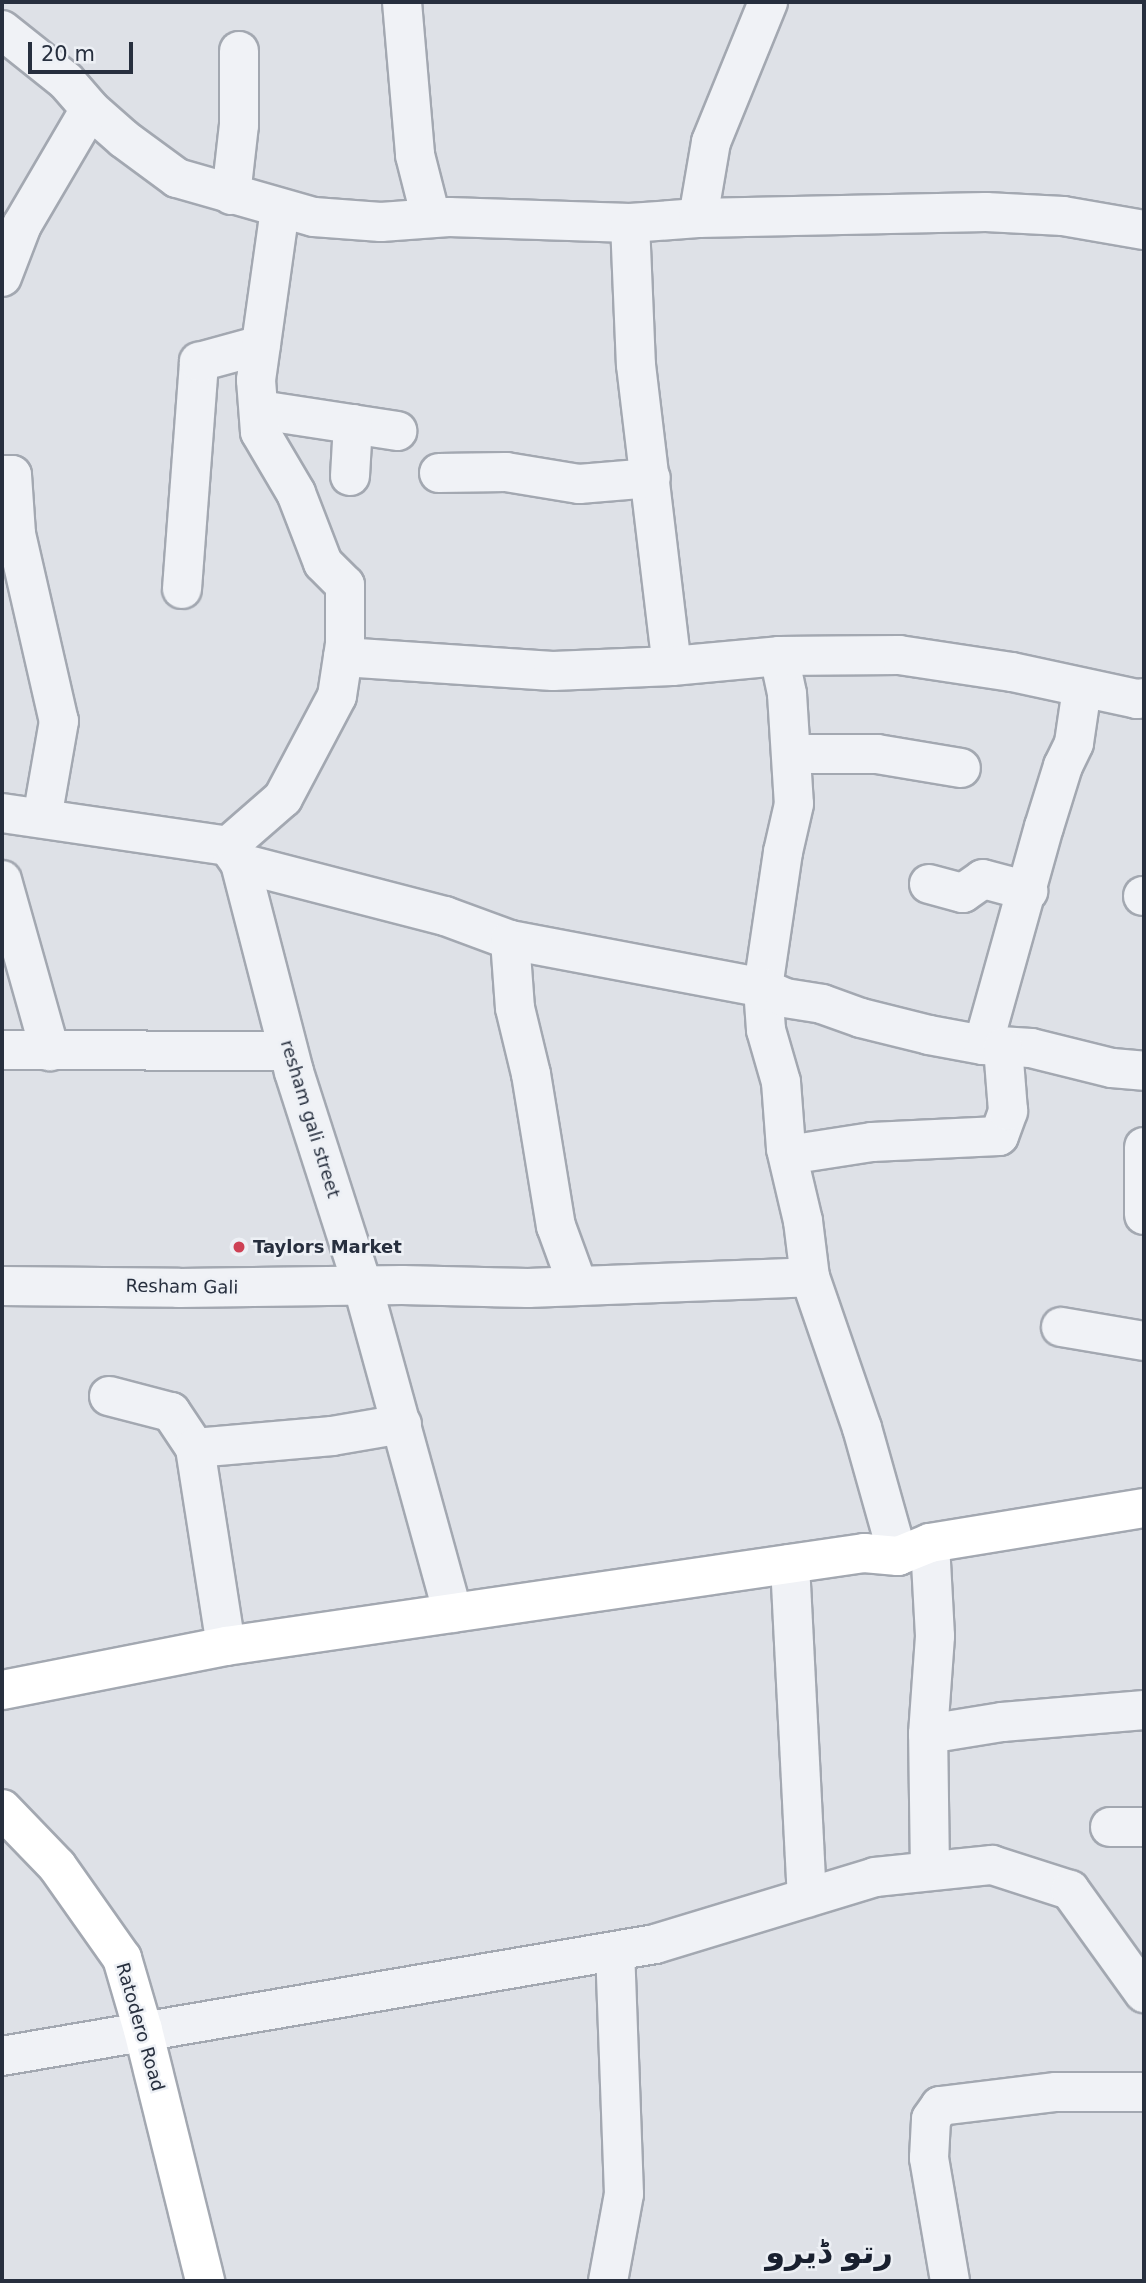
<!DOCTYPE html>
<html>
<head>
<meta charset="utf-8">
<style>
	body { margin:0 }
	#map { position:relative; width:1146px; height:2283px; overflow:hidden; background:#dee1e7; font-family:"DejaVu Sans",Vazirmatn,sans-serif }
	div>[style] { position:absolute }
	.roads { filter:drop-shadow(2px 0 #a3a8b1) drop-shadow(-2px 0 #a3a8b1) drop-shadow(0 2px #a3a8b1) drop-shadow(0 -2px #a3a8b1) }
	.street>* { height:38px; margin:-19px; padding:0 19px; transform-origin:19px; border-radius:19px; background:#f0f2f6 }
	.secondary>* { height:38px; margin:-19px; padding:0 19px; transform-origin:19px; border-radius:19px; background:#fff }
	.dots>* { width:19px; height:19px; translate:-50% -50%; box-sizing:border-box; border:4px solid #edf0f5; border-radius:50% }
	span { translate:-50% -50%; white-space:nowrap; text-align:center; line-height:1.15; -webkit-text-stroke:5px #edf0f5; paint-order:stroke }
	.street-label { font-size:18px; color:#272f3e }
	.poi-label { font-size:18px; color:#272f3e; font-weight:700 }
	.left { translate:0 -50%; text-align:left }
	.town-label { font-size:32px; color:#19202f; font-weight:700 }
	.frame { position:absolute; inset:0; border:4px solid #272f3e; pointer-events:none }
	.scale { position:absolute; left:28px; top:42px; width:105px; height:32px; box-sizing:border-box; border:4px solid #272f3e; border-top:0; padding-left:9px; font-size:21px; line-height:24px; white-space:nowrap; color:#272f3e; -webkit-text-stroke:5px #edf0f5; paint-order:stroke }
</style>
</head>
<body>
<div id="map">
	<div class="roads">
		<div class="street">
			<div style="left:402px;top:2px;width:154px;rotate:85.1deg"></div>
			<div style="left:415px;top:155px;width:65px;rotate:75.7deg"></div>
			<div style="left:2px;top:30px;width:82px;rotate:38.6deg"></div>
			<div style="left:66px;top:81px;width:37px;rotate:49deg"></div>
			<div style="left:90px;top:109px;width:45px;rotate:41.4deg"></div>
			<div style="left:124px;top:139px;width:66px;rotate:36.3deg"></div>
			<div style="left:177px;top:178px;width:142px;rotate:15.9deg"></div>
			<div style="left:314px;top:217px;width:67px;rotate:4.3deg"></div>
			<div style="left:381px;top:222px;width:68px;rotate:-4.2deg"></div>
			<div style="left:449px;top:217px;width:181px;rotate:1.9deg"></div>
			<div style="left:630px;top:223px;width:68px;rotate:-4.2deg"></div>
			<div style="left:698px;top:218px;width:288px;rotate:-1.2deg"></div>
			<div style="left:986px;top:212px;width:77px;rotate:3deg"></div>
			<div style="left:1063px;top:216px;width:82px;rotate:9.8deg"></div>
			<div style="left:231px;top:195px;width:70px;rotate:-83.5deg"></div>
			<div style="left:239px;top:125px;width:74px;rotate:-90deg"></div>
			<div style="left:698px;top:218px;width:77px;rotate:-80.3deg"></div>
			<div style="left:711px;top:142px;width:151px;rotate:-67.8deg"></div>
			<div style="left:630px;top:223px;width:142px;rotate:87.6deg"></div>
			<div style="left:636px;top:365px;width:303px;rotate:83.2deg"></div>
			<div style="left:2px;top:277px;width:56px;rotate:-69deg"></div>
			<div style="left:22px;top:225px;width:134px;rotate:-59.6deg"></div>
			<div style="left:260px;top:410px;width:139px;rotate:8.7deg"></div>
			<div style="left:439px;top:473px;width:67px;rotate:-0.9deg"></div>
			<div style="left:506px;top:472px;width:74px;rotate:9.3deg"></div>
			<div style="left:579px;top:484px;width:72px;rotate:-4.8deg"></div>
			<div style="left:2px;top:475px;width:10px"></div>
			<div style="left:12px;top:475px;width:59px;rotate:86.1deg"></div>
			<div style="left:16px;top:534px;width:192px;rotate:77.1deg"></div>
			<div style="left:59px;top:721px;width:98px;rotate:99.9deg"></div>
			<div style="left:350px;top:476px;width:52px;rotate:-86.7deg"></div>
			<div style="left:182px;top:589px;width:228px;rotate:-85.7deg"></div>
			<div style="left:199px;top:362px;width:64px;rotate:-15.3deg"></div>
			<div style="left:779px;top:656px;width:39px;rotate:78deg"></div>
			<div style="left:787px;top:694px;width:110px;rotate:86.4deg"></div>
			<div style="left:794px;top:804px;width:49px;rotate:102.9deg"></div>
			<div style="left:783px;top:852px;width:137px;rotate:98.4deg"></div>
			<div style="left:763px;top:988px;width:42px;rotate:85.9deg"></div>
			<div style="left:766px;top:1030px;width:54px;rotate:73.9deg"></div>
			<div style="left:781px;top:1082px;width:67px;rotate:85.7deg"></div>
			<div style="left:786px;top:1149px;width:74px;rotate:76.7deg"></div>
			<div style="left:803px;top:1221px;width:56px;rotate:82.9deg"></div>
			<div style="left:810px;top:1277px;width:160px;rotate:71deg"></div>
			<div style="left:862px;top:1428px;width:133px;rotate:74.3deg"></div>
			<div style="left:343px;top:657px;width:210px;rotate:3.8deg"></div>
			<div style="left:553px;top:671px;width:119px;rotate:-2.4deg"></div>
			<div style="left:672px;top:666px;width:107px;rotate:-5.3deg"></div>
			<div style="left:779px;top:656px;width:120px;rotate:-0.5deg"></div>
			<div style="left:899px;top:655px;width:114px;rotate:8.6deg"></div>
			<div style="left:1012px;top:672px;width:128px;rotate:12.2deg"></div>
			<div style="left:1137px;top:699px;width:7px;rotate:-8deg"></div>
			<div style="left:793px;top:754px;width:84px"></div>
			<div style="left:877px;top:754px;width:85px;rotate:9.5deg"></div>
			<div style="left:2px;top:813px;width:228px;rotate:8.3deg"></div>
			<div style="left:228px;top:846px;width:21px;rotate:55deg"></div>
			<div style="left:240px;top:863px;width:216px;rotate:75.5deg"></div>
			<div style="left:294px;top:1072px;width:226px;rotate:72.2deg"></div>
			<div style="left:363px;top:1287px;width:338px;rotate:74.6deg"></div>
			<div style="left:228px;top:846px;width:73px;rotate:-41.1deg"></div>
			<div style="left:283px;top:798px;width:115px;rotate:-62.1deg"></div>
			<div style="left:337px;top:696px;width:53px;rotate:-81.3deg"></div>
			<div style="left:345px;top:644px;width:59px;rotate:-90deg"></div>
			<div style="left:345px;top:585px;width:31px;rotate:-135deg"></div>
			<div style="left:323px;top:563px;width:75px;rotate:-111.1deg"></div>
			<div style="left:296px;top:493px;width:71px;rotate:-120.5deg"></div>
			<div style="left:260px;top:432px;width:52px;rotate:-94.4deg"></div>
			<div style="left:256px;top:380px;width:173px;rotate:-82deg"></div>
			<div style="left:240px;top:863px;width:212px;rotate:14.5deg"></div>
			<div style="left:445px;top:916px;width:69px;rotate:20.3deg"></div>
			<div style="left:510px;top:940px;width:258px;rotate:10.7deg"></div>
			<div style="left:763px;top:988px;width:24px;rotate:24deg"></div>
			<div style="left:785px;top:998px;width:37px;rotate:9deg"></div>
			<div style="left:822px;top:1004px;width:41px;rotate:19.7deg"></div>
			<div style="left:861px;top:1018px;width:70px;rotate:14deg"></div>
			<div style="left:929px;top:1035px;width:55px;rotate:10.5deg"></div>
			<div style="left:983px;top:1045px;width:48px;rotate:3.6deg"></div>
			<div style="left:1031px;top:1048px;width:83px;rotate:13.9deg"></div>
			<div style="left:1112px;top:1068px;width:32px;rotate:5deg"></div>
			<div style="left:2px;top:880px;width:178px;rotate:74.3deg"></div>
			<div style="left:929px;top:884px;width:35px;rotate:15deg"></div>
			<div style="left:963px;top:893px;width:24px;rotate:-35deg"></div>
			<div style="left:983px;top:879px;width:47px;rotate:14.9deg"></div>
			<div style="left:1143px;top:896px;width:1px"></div>
			<div style="left:510px;top:940px;width:68px;rotate:85.8deg"></div>
			<div style="left:515px;top:1008px;width:68px;rotate:76.4deg"></div>
			<div style="left:531px;top:1074px;width:154px;rotate:80.7deg"></div>
			<div style="left:556px;top:1226px;width:64px;rotate:69.9deg"></div>
			<div style="left:983px;top:1045px;width:226px;rotate:-74.4deg"></div>
			<div style="left:1044px;top:827px;width:64px;rotate:-72.7deg"></div>
			<div style="left:1063px;top:766px;width:25px;rotate:-64deg"></div>
			<div style="left:1074px;top:743px;width:55px;rotate:-81.6deg"></div>
			<div style="left:2px;top:1050px;width:286px;rotate:0.2deg"></div>
			<div style="left:1144px;top:1147px;width:68px;rotate:90deg"></div>
			<div style="left:788px;top:1155px;width:85px;rotate:-8.8deg"></div>
			<div style="left:872px;top:1142px;width:127px;rotate:-2.7deg"></div>
			<div style="left:999px;top:1136px;width:27px;rotate:-70deg"></div>
			<div style="left:1008px;top:1111px;width:64px;rotate:-94.5deg"></div>
			<div style="left:2px;top:1286px;width:177px;rotate:0.6deg"></div>
			<div style="left:179px;top:1288px;width:223px;rotate:-0.8deg"></div>
			<div style="left:402px;top:1285px;width:126px;rotate:1.4deg"></div>
			<div style="left:528px;top:1288px;width:282px;rotate:-2.2deg"></div>
			<div style="left:1061px;top:1327px;width:84px;rotate:9.6deg"></div>
			<div style="left:109px;top:1396px;width:64px;rotate:14.5deg"></div>
			<div style="left:171px;top:1412px;width:43px;rotate:56.3deg"></div>
			<div style="left:195px;top:1448px;width:200px;rotate:81.1deg"></div>
			<div style="left:195px;top:1448px;width:138px;rotate:-5deg"></div>
			<div style="left:332px;top:1436px;width:71px;rotate:-9.7deg"></div>
			<div style="left:790px;top:1564px;width:334px;rotate:87.1deg"></div>
			<div style="left:928px;top:1734px;width:98px;rotate:-85.9deg"></div>
			<div style="left:935px;top:1636px;width:93px;rotate:-93.1deg"></div>
			<div style="left:1110px;top:1827px;width:34px"></div>
			<div style="left:930px;top:1871px;width:137px;rotate:-90.8deg"></div>
			<div style="left:928px;top:1734px;width:75px;rotate:-9.2deg"></div>
			<div style="left:1002px;top:1722px;width:143px;rotate:-4.8deg"></div>
			<div style="left:2px;top:2056px;width:663px;rotate:-9.73deg"></div>
			<div style="left:655px;top:1944px;width:230px;rotate:-16.9deg"></div>
			<div style="left:875px;top:1877px;width:118px;rotate:-5.9deg"></div>
			<div style="left:992px;top:1865px;width:82px;rotate:17.8deg"></div>
			<div style="left:1070px;top:1890px;width:127px;rotate:54.3deg"></div>
			<div style="left:608px;top:2281px;width:88px;rotate:-79.6deg"></div>
			<div style="left:624px;top:2194px;width:243px;rotate:-92.1deg"></div>
			<div style="left:950px;top:2281px;width:125px;rotate:-99.7deg"></div>
			<div style="left:929px;top:2158px;width:39px;rotate:-87deg"></div>
			<div style="left:931px;top:2119px;width:16px;rotate:-55deg"></div>
			<div style="left:940px;top:2106px;width:117px;rotate:-6.9deg"></div>
			<div style="left:1056px;top:2092px;width:88px"></div>
		</div>
		<div class="secondary">
			<div style="left:2px;top:1690px;width:228px;rotate:-11.1deg"></div>
			<div style="left:226px;top:1646px;width:645px;rotate:-8.29deg"></div>
			<div style="left:864px;top:1553px;width:34px;rotate:5deg"></div>
			<div style="left:898px;top:1556px;width:35px;rotate:-22deg"></div>
			<div style="left:930px;top:1543px;width:217px;rotate:-9.3deg"></div>
			<div style="left:2px;top:1809px;width:79px;rotate:46deg"></div>
			<div style="left:57px;top:1866px;width:113px;rotate:54.8deg"></div>
			<div style="left:122px;top:1958px;width:75px;rotate:73.7deg"></div>
			<div style="left:143px;top:2030px;width:259px;rotate:76.1deg"></div>
		</div>
	</div>
	<div class="dots">
		<div style="left:239px;top:1247px;background:#ce4155"></div>
	</div>
	<div class="street-label">
		<span style="left:310px;top:1119px;rotate:73deg">resham gali street</span>
		<span style="left:182px;top:1287px;rotate:1deg">Resham Gali</span>
		<span style="left:140px;top:2027px;rotate:74deg">Ratodero Road</span>
	</div>
	<div class="poi-label">
		<span class="left" style="left:253px;top:1247px">Taylors Market</span>
	</div>
	<div class="town-label">
		<span style="left:829px;top:2252px">رتو ڈیرو</span>
	</div>
	<div class="frame"></div>
	<div class="scale">20 m</div>
</div>
</body>
</html>
